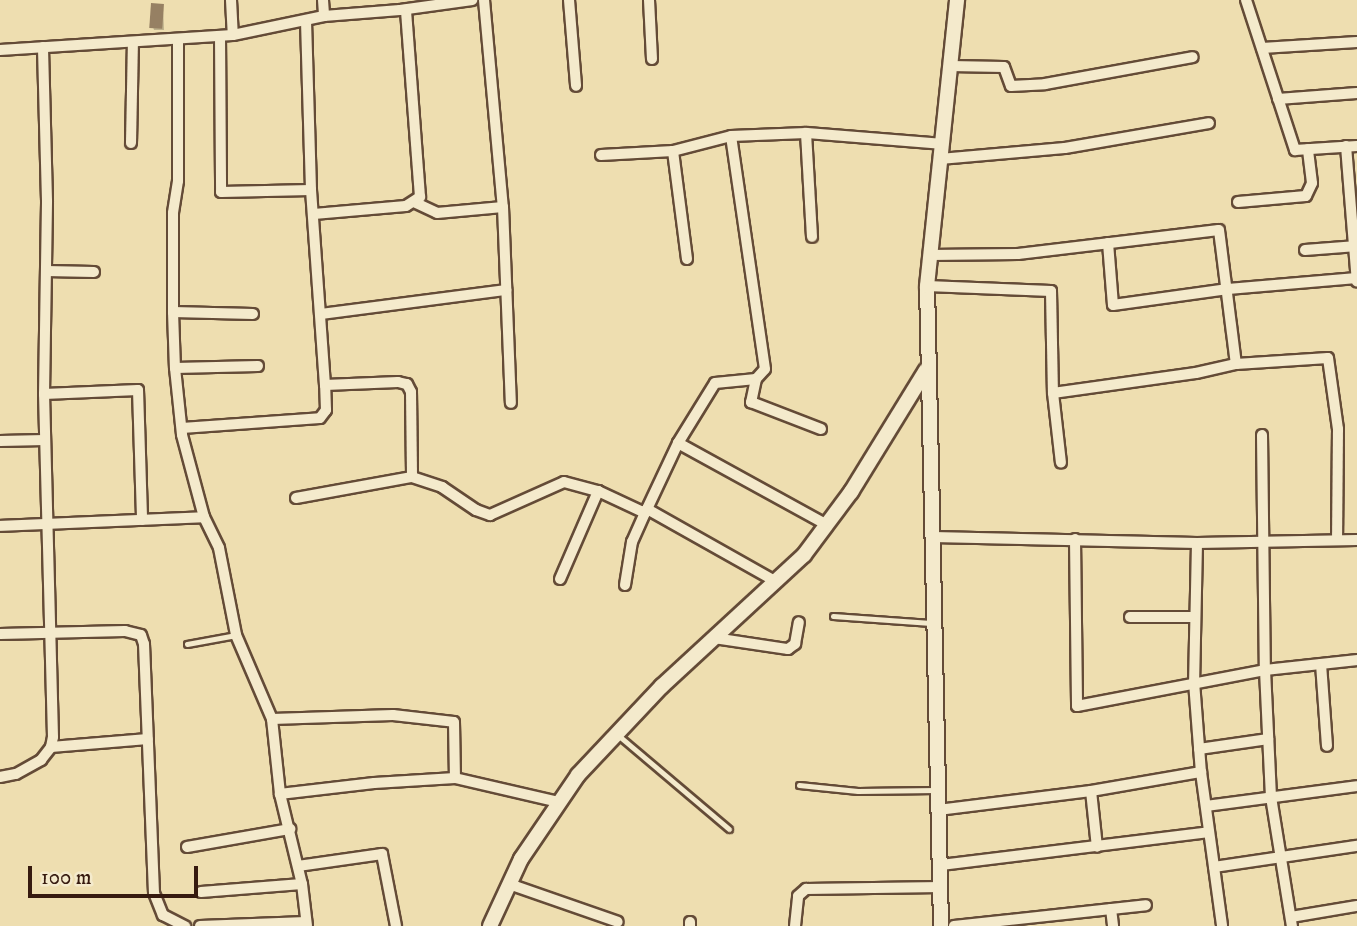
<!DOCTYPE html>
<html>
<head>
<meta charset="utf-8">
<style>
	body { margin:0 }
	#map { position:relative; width:1357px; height:926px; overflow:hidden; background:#eedeb0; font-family:"IM FELL DW Pica",serif }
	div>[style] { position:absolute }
	.shadow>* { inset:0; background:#0003 }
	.building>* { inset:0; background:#968063; transform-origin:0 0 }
	.roads { filter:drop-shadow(2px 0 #644b37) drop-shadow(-2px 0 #644b37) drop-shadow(0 2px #644b37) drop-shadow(0 -2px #644b37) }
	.lane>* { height:5px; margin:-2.5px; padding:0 2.5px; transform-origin:2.5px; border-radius:2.5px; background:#f4eacc }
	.street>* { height:10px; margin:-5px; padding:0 5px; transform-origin:5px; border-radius:5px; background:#f4eacc }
	.secondary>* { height:14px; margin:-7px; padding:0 7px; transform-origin:7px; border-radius:7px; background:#f4eacc }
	span { translate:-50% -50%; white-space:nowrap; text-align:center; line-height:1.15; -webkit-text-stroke:5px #f4eacc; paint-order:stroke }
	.scale { position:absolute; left:28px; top:866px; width:170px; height:32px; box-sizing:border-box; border:4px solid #361a0f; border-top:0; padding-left:9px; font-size:21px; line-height:24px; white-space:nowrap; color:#361a0f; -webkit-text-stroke:5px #f4eacc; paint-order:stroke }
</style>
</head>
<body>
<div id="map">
	<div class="shadow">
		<div style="clip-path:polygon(163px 5px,164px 30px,154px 30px,153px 27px)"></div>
	</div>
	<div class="building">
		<div style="left:151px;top:3px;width:13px;height:25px;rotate:4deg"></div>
	</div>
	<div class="roads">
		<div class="lane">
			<div style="left:833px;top:616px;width:98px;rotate:4.1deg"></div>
			<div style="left:187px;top:644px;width:50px;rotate:-10.4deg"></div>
			<div style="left:619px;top:736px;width:144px;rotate:40.2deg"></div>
			<div style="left:799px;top:785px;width:59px;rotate:5.8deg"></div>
			<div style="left:858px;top:791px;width:78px;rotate:-0.7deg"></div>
		</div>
		<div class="street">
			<div style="left:231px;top:0;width:35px;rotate:87deg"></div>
			<div style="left:323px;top:0;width:16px;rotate:86deg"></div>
			<div style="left:484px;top:0;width:208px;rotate:84.8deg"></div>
			<div style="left:503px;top:207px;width:196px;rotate:87.7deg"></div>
			<div style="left:569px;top:0;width:86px;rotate:85.3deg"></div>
			<div style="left:649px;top:0;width:59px;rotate:87.1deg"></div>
			<div style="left:1246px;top:0;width:158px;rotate:71.9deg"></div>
			<div style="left:1295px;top:150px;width:62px;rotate:-3.7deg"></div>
			<div style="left:306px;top:21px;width:169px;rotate:88.3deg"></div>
			<div style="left:311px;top:190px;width:196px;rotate:85.9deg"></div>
			<div style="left:325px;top:385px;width:73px;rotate:-2.4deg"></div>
			<div style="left:398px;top:382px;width:9px;rotate:13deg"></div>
			<div style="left:407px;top:384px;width:9px;rotate:63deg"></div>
			<div style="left:411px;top:392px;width:85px;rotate:89.3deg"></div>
			<div style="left:220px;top:36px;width:156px;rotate:89.6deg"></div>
			<div style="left:221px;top:192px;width:90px;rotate:-1.3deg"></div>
			<div style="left:178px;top:40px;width:141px;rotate:90deg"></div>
			<div style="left:178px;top:181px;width:32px;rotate:99deg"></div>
			<div style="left:173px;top:213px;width:99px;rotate:90deg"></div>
			<div style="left:173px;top:312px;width:56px;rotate:88deg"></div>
			<div style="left:175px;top:368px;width:67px;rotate:84deg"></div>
			<div style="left:182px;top:435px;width:85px;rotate:75deg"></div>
			<div style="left:204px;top:517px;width:34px;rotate:64deg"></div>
			<div style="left:219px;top:548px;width:89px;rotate:78.9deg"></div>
			<div style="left:236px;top:635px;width:91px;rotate:66.8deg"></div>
			<div style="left:272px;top:719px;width:75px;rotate:83.9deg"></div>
			<div style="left:280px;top:794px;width:93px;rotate:76.3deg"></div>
			<div style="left:302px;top:884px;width:42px;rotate:83.2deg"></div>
			<div style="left:1262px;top:48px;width:95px;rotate:-3.6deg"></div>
			<div style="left:0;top:50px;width:233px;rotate:-3.7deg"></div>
			<div style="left:233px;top:35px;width:93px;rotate:-11.8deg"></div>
			<div style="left:324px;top:16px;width:76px;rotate:-4.5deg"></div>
			<div style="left:400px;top:10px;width:73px;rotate:-7.9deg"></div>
			<div style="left:950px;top:66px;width:54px;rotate:1.1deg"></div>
			<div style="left:1004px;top:67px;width:20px;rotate:70deg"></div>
			<div style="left:1011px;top:86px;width:34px;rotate:-3deg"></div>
			<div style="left:1045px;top:84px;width:150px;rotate:-10.3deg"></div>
			<div style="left:1278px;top:99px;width:79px;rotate:-4.3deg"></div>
			<div style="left:806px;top:133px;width:104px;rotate:86.7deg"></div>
			<div style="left:131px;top:143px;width:100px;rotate:-88.9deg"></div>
			<div style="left:1346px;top:146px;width:136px;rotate:85.4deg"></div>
			<div style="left:601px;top:155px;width:72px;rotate:-3.2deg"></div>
			<div style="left:940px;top:159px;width:125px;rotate:-5deg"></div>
			<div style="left:1065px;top:148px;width:146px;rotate:-9.8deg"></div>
			<div style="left:1238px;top:202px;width:68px;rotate:-5deg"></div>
			<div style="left:1306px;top:196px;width:14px;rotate:-65deg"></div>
			<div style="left:1312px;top:183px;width:34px;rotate:-97deg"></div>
			<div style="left:416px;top:203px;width:23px;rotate:25deg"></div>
			<div style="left:437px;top:213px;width:66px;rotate:-5.2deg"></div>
			<div style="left:314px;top:214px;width:92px;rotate:-5deg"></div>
			<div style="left:406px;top:206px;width:17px;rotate:-33deg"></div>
			<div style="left:420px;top:197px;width:188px;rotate:-94.3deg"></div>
			<div style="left:1108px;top:243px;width:62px;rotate:85.4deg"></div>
			<div style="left:1113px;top:305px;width:116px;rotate:-7.9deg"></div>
			<div style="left:1228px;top:289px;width:129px;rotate:-4.9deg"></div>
			<div style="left:1305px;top:250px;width:52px;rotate:-4.4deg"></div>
			<div style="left:930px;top:255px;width:88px;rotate:-0.7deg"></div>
			<div style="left:1018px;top:254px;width:202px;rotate:-6.8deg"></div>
			<div style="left:1219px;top:230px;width:135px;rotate:82.8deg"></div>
			<div style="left:687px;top:259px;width:109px;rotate:-97.4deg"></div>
			<div style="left:673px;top:151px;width:60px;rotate:-14.5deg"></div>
			<div style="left:46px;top:271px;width:48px;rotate:1.2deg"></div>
			<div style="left:927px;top:286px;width:124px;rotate:2.3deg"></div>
			<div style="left:1051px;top:291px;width:102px;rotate:88.9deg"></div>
			<div style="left:1053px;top:393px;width:144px;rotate:-8deg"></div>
			<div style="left:1196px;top:373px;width:41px;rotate:-12.7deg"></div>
			<div style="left:1236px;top:364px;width:92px;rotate:-3.7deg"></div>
			<div style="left:1328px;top:358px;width:72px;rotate:82deg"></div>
			<div style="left:1338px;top:429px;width:111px;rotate:90.5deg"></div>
			<div style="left:173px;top:312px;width:80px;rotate:1.4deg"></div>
			<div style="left:321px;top:314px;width:187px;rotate:-7.4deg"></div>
			<div style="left:175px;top:368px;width:83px;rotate:-1.4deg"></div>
			<div style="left:756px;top:379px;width:24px;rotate:102deg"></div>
			<div style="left:751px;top:402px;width:75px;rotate:21.1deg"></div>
			<div style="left:1053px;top:393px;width:70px;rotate:83.5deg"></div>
			<div style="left:44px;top:394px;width:94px;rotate:-2.4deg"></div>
			<div style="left:138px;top:390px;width:130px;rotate:88.2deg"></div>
			<div style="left:182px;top:428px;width:138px;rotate:-4.1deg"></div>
			<div style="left:320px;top:418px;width:10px;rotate:-53deg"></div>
			<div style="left:326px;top:410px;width:25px;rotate:-92deg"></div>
			<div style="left:1262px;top:435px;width:235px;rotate:89.3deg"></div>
			<div style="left:1265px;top:670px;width:127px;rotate:87.3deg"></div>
			<div style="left:1271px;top:797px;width:131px;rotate:80.8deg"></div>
			<div style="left:0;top:441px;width:45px;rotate:-1.3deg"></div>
			<div style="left:678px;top:443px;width:170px;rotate:28.8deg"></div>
			<div style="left:296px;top:498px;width:118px;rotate:-10.3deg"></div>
			<div style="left:412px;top:477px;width:32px;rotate:18deg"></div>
			<div style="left:442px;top:487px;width:41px;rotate:34.1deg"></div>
			<div style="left:476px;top:510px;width:15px;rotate:20deg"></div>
			<div style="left:490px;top:515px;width:81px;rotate:-24deg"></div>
			<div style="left:564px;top:482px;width:35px;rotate:15deg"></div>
			<div style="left:598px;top:491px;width:52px;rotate:25.1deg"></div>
			<div style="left:0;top:526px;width:204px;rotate:-2.5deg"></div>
			<div style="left:933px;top:537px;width:264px;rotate:1.3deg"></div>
			<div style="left:1197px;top:543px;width:160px;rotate:-1.1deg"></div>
			<div style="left:1075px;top:539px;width:167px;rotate:89.3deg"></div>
			<div style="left:1077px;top:706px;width:191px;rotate:-10.8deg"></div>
			<div style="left:1265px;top:670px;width:93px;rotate:-6.2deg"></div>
			<div style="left:1197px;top:543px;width:139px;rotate:91.2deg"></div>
			<div style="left:1194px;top:682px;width:90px;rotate:85.6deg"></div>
			<div style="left:1201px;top:772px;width:155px;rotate:82.2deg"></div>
			<div style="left:560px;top:579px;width:96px;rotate:-66.6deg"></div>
			<div style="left:775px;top:581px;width:147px;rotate:-150.6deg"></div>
			<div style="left:647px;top:509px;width:73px;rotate:-64.8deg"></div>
			<div style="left:678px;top:443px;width:70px;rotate:-58.3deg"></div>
			<div style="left:715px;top:383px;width:41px;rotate:-5.6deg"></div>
			<div style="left:756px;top:379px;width:13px;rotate:-48deg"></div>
			<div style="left:765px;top:369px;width:235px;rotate:-98.3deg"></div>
			<div style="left:731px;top:136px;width:75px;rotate:-2.3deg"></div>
			<div style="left:806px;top:133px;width:136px;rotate:4.6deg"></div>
			<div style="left:625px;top:585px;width:44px;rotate:-80.8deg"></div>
			<div style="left:632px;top:542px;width:36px;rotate:-66deg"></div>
			<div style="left:1130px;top:617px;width:64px"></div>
			<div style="left:0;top:634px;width:125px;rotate:-1.4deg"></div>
			<div style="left:125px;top:631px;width:16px;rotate:14deg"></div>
			<div style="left:141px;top:635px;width:9px;rotate:72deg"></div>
			<div style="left:144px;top:644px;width:249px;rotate:87.7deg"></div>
			<div style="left:154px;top:893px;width:24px;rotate:68deg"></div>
			<div style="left:163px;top:915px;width:25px;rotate:27deg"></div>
			<div style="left:714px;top:638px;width:75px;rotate:8.5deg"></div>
			<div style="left:788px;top:649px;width:9px;rotate:-36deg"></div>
			<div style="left:795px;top:644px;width:22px;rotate:-80deg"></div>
			<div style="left:1321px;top:664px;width:82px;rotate:85.8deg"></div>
			<div style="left:272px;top:719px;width:121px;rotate:-1.9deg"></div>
			<div style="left:393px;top:715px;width:61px;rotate:6.5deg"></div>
			<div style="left:454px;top:722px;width:56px;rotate:89deg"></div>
			<div style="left:455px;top:778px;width:81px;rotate:176.5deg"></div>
			<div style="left:374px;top:783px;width:95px;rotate:173.3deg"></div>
			<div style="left:51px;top:747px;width:97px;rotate:-4.7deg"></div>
			<div style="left:1199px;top:749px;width:70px;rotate:-8.2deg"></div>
			<div style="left:0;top:777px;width:16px;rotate:-11deg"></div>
			<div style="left:16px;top:774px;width:29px;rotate:-29deg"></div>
			<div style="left:41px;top:760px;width:16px;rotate:-52deg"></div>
			<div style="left:51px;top:747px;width:10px;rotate:-79deg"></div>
			<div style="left:53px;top:737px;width:343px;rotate:-91.5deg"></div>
			<div style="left:44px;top:394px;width:193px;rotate:-89.1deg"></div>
			<div style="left:47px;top:201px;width:154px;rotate:-91.5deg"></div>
			<div style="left:455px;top:778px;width:107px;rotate:13deg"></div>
			<div style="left:1091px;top:791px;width:56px;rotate:83.9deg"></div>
			<div style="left:1206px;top:806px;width:152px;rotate:-7.5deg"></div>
			<div style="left:938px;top:810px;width:154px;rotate:-7.1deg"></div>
			<div style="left:1091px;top:791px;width:112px;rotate:-9.8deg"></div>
			<div style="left:187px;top:847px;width:105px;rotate:-9.9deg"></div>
			<div style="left:941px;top:865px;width:270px;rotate:-7deg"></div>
			<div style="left:298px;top:866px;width:85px;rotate:-8.1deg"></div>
			<div style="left:382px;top:854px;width:73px;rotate:79deg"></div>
			<div style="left:1214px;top:867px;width:145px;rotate:-8.4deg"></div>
			<div style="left:509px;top:884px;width:115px;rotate:19.2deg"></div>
			<div style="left:201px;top:892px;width:101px;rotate:-4.5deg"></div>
			<div style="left:1111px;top:909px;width:17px;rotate:83deg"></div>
			<div style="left:1291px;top:917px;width:67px;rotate:-9.5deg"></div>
			<div style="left:690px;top:922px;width:4px;rotate:90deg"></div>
			<div style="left:200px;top:926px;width:106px;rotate:-2.2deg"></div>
			<div style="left:795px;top:926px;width:30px;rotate:-84deg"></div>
			<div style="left:798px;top:896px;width:11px;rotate:-41deg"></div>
			<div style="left:806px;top:889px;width:135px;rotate:-0.8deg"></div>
			<div style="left:954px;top:926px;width:193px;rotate:-6.2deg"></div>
		</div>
		<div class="secondary">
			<div style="left:490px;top:926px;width:74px;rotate:-65.2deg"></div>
			<div style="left:521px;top:859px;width:102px;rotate:-55.8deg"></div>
			<div style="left:578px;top:775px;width:122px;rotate:-46.7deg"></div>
			<div style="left:662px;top:686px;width:193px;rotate:-42.7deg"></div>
			<div style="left:804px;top:555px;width:79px;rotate:-53.3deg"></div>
			<div style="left:851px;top:492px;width:143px;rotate:-58.4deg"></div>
			<div style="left:941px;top:926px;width:640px;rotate:-91.25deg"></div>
			<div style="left:927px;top:286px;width:288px;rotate:-84deg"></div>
		</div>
	</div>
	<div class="scale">100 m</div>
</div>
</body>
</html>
